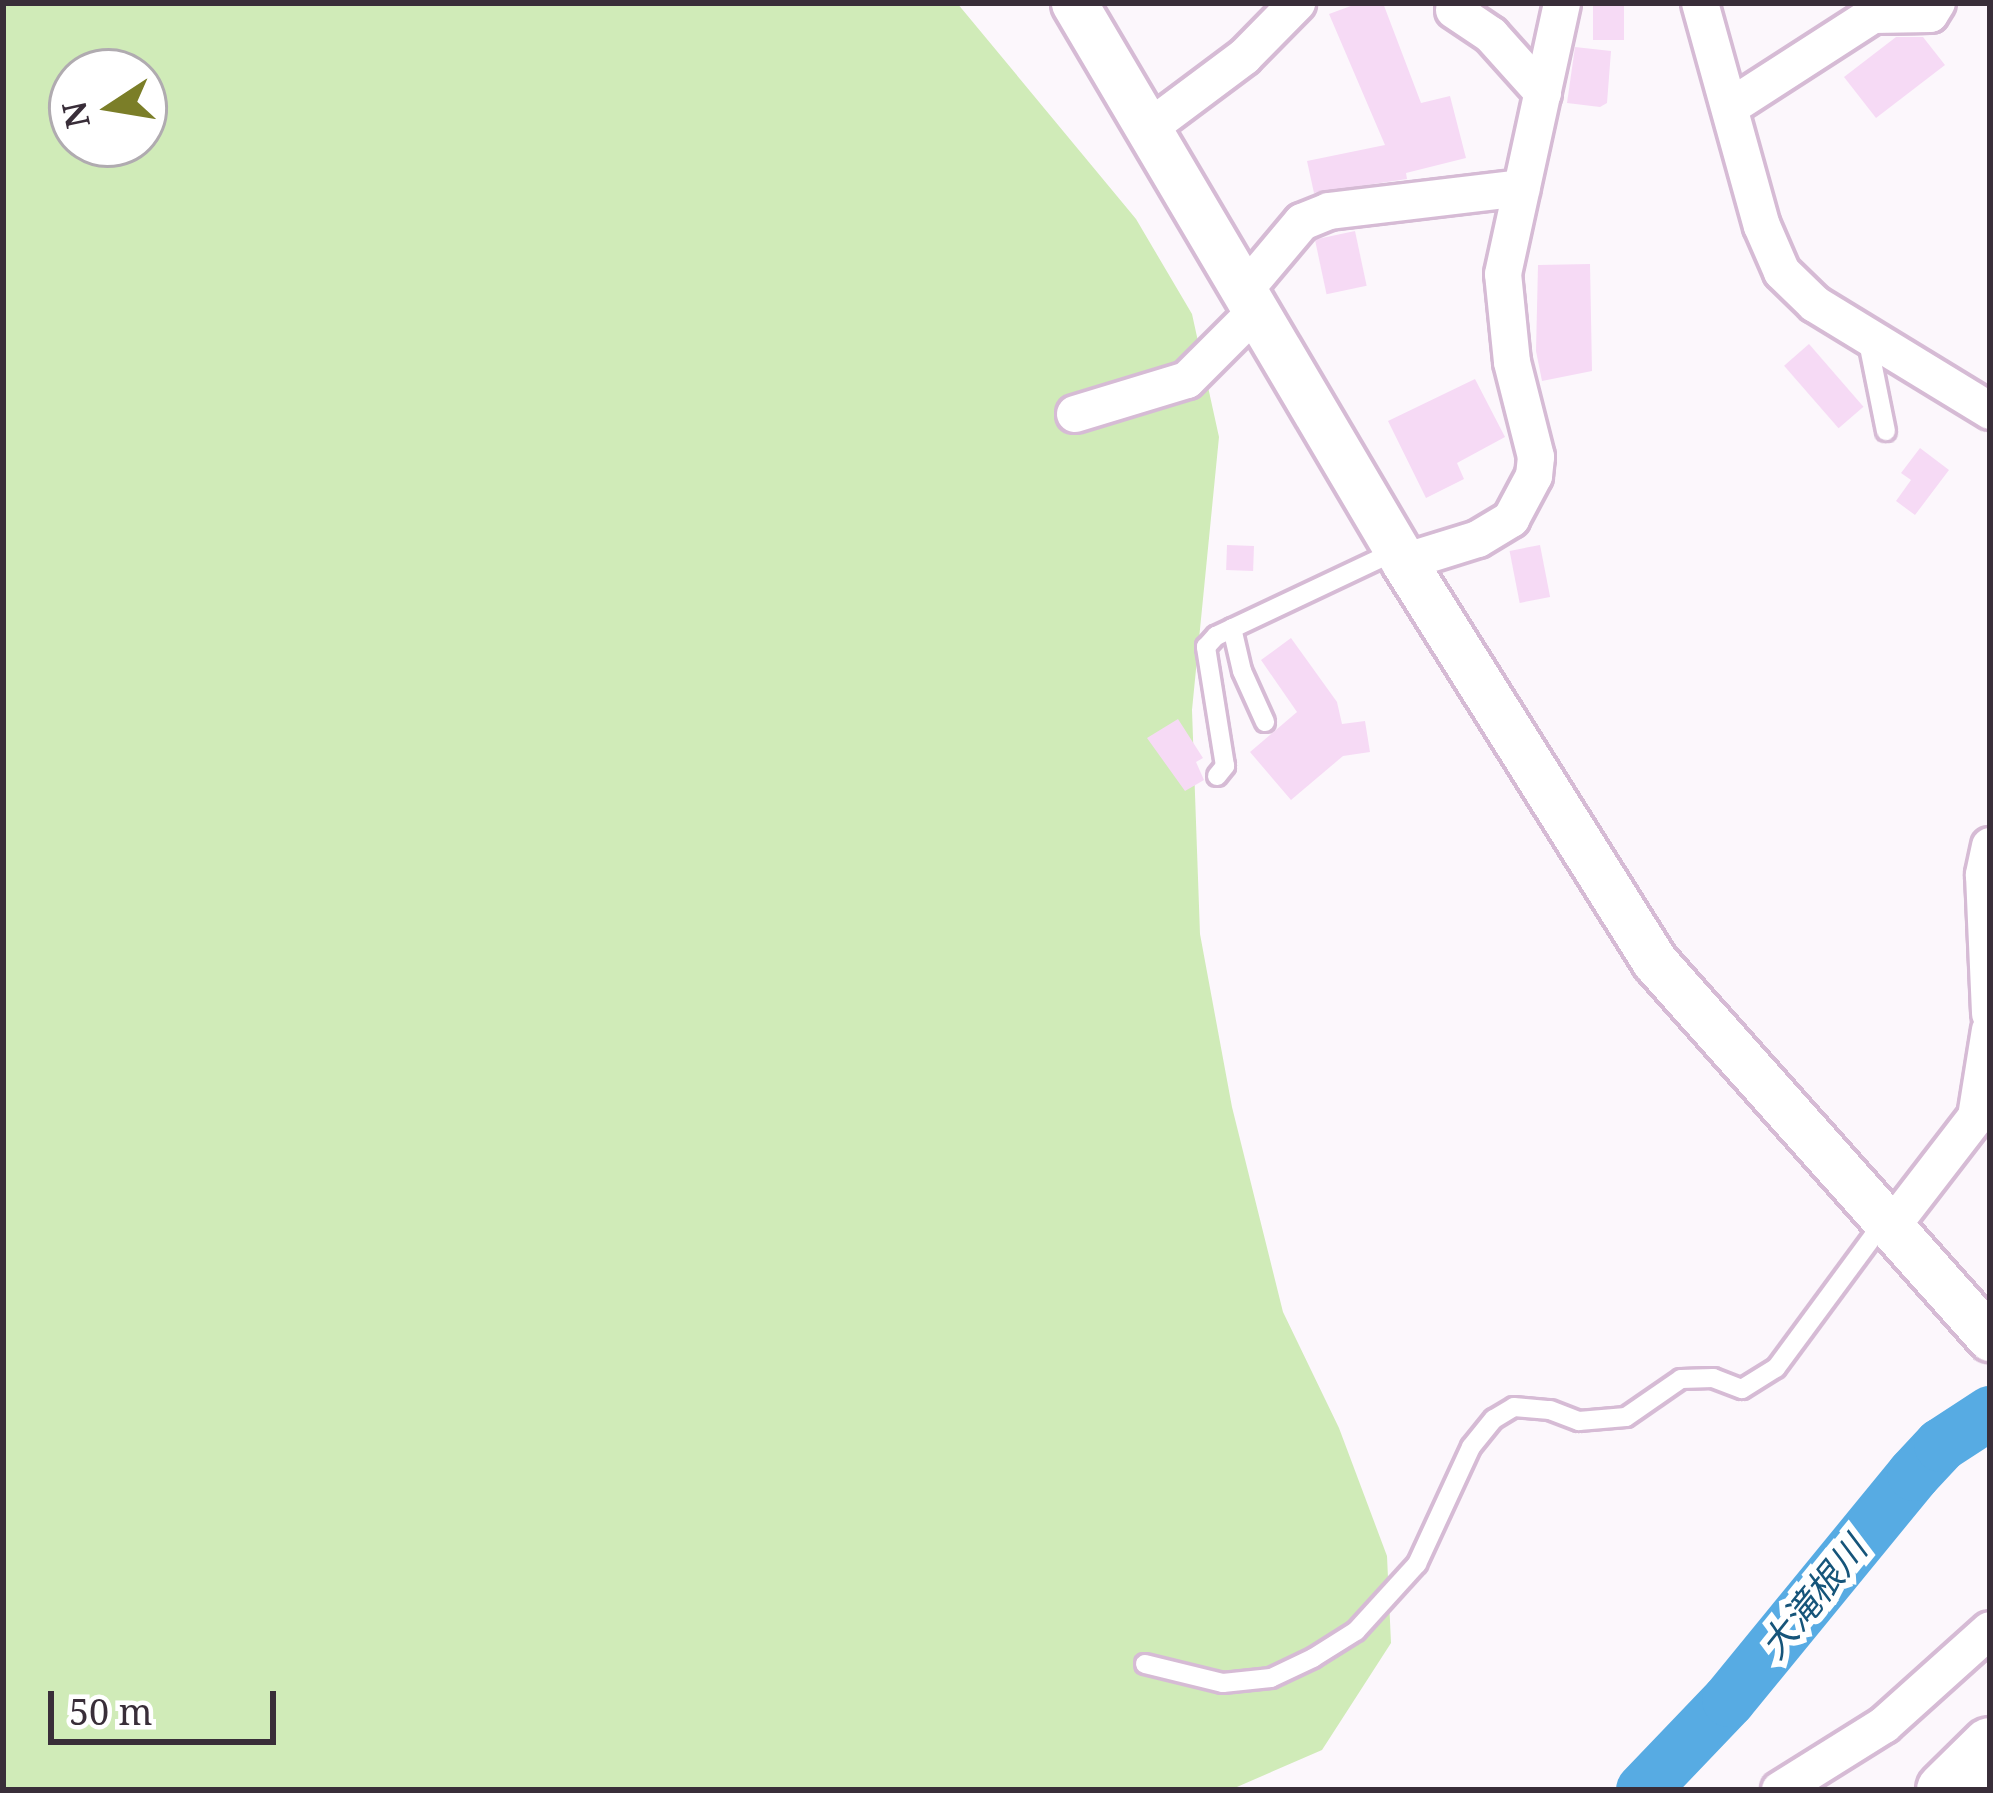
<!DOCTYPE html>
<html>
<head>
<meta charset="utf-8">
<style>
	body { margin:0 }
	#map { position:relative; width:1993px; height:1793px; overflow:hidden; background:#fcf7fc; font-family:"Noto Serif","Noto Sans JP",serif }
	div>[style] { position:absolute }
	.green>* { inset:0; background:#d0ebb8 }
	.river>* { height:54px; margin:-27px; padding:0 27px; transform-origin:27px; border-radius:27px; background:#57abe3 }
	.building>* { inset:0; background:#f6daf5; transform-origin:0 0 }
	.roads { filter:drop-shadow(3px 0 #d6bbd5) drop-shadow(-3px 0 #d6bbd5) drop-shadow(0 3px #d6bbd5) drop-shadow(0 -3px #d6bbd5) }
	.service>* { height:18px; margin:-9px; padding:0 9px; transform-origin:9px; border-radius:9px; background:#fff }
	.minor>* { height:36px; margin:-18px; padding:0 18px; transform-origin:18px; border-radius:18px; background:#fff }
	.tertiary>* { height:45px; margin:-22.5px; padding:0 22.5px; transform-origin:22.5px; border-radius:22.5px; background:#fff }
	.primary>* { height:57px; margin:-28.5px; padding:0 28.5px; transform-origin:28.5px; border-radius:28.5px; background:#fff }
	span { translate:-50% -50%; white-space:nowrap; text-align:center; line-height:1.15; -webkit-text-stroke:12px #fff; paint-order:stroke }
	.water-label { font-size:36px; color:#16557a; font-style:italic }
	.frame { position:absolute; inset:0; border:6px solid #392e39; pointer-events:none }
	.north { position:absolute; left:48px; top:48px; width:120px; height:120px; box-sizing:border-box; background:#fff; border:3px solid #b0abb0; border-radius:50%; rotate:258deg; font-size:33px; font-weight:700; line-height:48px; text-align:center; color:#392e39 }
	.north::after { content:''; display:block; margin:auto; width:42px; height:54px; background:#7b7e28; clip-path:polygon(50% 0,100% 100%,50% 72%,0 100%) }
	.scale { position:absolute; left:48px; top:1691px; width:228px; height:54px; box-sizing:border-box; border:6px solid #392e39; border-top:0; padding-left:15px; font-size:36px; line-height:42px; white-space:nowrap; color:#392e39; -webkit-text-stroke:9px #fff; paint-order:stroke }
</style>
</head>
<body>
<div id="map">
	<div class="green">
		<div style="clip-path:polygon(evenodd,3px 3px,957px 3px,1136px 219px,1192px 314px,1219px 437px,1192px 710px,1200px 934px,1232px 1107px,1283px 1312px,1339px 1428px,1387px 1556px,1391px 1643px,1322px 1750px,1230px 1790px,3px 1790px,3px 3px,72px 72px,144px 72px,144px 144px,72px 144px,72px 72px)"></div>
	</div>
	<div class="river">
		<div style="left:1643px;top:1790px;width:124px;rotate:-46.3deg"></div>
		<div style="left:1729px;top:1700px;width:292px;rotate:-50.7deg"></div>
		<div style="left:1914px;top:1474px;width:40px;rotate:-47deg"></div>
		<div style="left:1941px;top:1445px;width:59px;rotate:-33.1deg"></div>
	</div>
	<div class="building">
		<div style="clip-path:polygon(1359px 3px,1383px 3px,1421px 103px,1450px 96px,1466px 158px,1406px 173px,1407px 179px,1314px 193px,1307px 161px,1385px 145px,1329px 14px)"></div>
		<div style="left:1593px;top:3px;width:31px;height:37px"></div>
		<div style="clip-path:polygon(1896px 37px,1923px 37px,1945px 65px,1876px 118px,1844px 77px)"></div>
		<div style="clip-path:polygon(1575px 47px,1611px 51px,1607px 103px,1600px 107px,1567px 103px)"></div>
		<div style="left:1355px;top:231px;width:56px;height:41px;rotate:78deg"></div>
		<div style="clip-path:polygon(1590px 264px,1592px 371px,1542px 381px,1536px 351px,1538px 265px)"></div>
		<div style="left:1809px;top:344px;width:83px;height:33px;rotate:49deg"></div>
		<div style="clip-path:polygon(1475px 379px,1505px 437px,1457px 463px,1464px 479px,1426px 498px,1388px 421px)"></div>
		<div style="clip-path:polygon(1920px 448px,1949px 470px,1915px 515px,1896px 501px,1911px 480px,1901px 473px)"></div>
		<div style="left:1227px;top:545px;width:27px;height:25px;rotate:2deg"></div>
		<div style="left:1540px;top:545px;width:53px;height:31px;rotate:79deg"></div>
		<div style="clip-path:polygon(1291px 638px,1337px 702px,1342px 724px,1365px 721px,1370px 752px,1343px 756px,1291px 800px,1250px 752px,1297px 712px,1261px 660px)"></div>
		<div style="clip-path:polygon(1178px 719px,1203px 758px,1196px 762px,1204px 780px,1185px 791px,1147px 738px)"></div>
	</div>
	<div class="roads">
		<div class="service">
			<div style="left:1867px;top:337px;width:96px;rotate:78.6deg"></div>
			<div style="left:1232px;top:628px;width:44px;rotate:76.9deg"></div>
			<div style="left:1242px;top:671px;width:56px;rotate:65.7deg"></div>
			<div style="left:1217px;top:776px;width:13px;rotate:-51deg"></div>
			<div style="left:1225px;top:766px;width:121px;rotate:-99.1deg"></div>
			<div style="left:1206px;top:647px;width:15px;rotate:-48deg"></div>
			<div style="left:1216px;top:636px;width:201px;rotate:-25.3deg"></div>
			<div style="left:1145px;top:1664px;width:80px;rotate:13.7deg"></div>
			<div style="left:1223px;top:1683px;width:48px;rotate:-5.9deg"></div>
			<div style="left:1271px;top:1678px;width:47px;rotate:-25.5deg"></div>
			<div style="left:1313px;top:1658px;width:51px;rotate:-32.1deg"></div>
			<div style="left:1356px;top:1631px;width:91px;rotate:-47.7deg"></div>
			<div style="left:1417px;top:1564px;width:129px;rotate:-65.2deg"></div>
			<div style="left:1471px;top:1447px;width:36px;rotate:-51deg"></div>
			<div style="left:1494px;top:1419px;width:23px;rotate:-31deg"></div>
			<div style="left:1514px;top:1407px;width:36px;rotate:5deg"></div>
			<div style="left:1550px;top:1410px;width:31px;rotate:21deg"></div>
			<div style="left:1579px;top:1421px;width:47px;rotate:-4.9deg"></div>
			<div style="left:1626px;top:1417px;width:67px;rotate:-34.6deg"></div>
			<div style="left:1681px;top:1379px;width:32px;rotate:-2deg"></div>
			<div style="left:1713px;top:1378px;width:31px;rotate:21deg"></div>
			<div style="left:1742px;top:1389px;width:40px;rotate:-32deg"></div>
			<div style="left:1776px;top:1368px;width:180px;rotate:-53.6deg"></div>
		</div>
		<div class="minor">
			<div style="left:1700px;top:3px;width:231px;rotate:74.5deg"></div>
			<div style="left:1762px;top:226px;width:50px;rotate:66.5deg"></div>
			<div style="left:1782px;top:272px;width:46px;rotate:44.1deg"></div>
			<div style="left:1815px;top:304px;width:205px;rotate:31.4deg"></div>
			<div style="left:1454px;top:10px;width:45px;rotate:34deg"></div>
			<div style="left:1491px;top:35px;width:78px;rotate:48.1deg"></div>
			<div style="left:1730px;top:107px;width:170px;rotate:-32.8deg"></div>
			<div style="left:1873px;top:15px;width:57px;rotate:-1deg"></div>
			<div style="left:1930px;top:14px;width:13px;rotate:-58deg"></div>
			<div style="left:1149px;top:128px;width:119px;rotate:-36.8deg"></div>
			<div style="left:1244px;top:57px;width:76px;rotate:-45.5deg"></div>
			<div style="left:1244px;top:291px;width:90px;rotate:-50deg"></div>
			<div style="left:1302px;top:222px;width:29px;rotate:-22deg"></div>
			<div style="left:1329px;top:211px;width:194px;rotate:-6.8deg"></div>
			<div style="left:1075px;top:414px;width:117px;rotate:-16.9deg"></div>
			<div style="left:1187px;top:380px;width:98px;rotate:-45deg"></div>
			<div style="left:1404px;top:562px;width:77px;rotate:-17.3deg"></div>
			<div style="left:1478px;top:539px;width:39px;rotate:-31deg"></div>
			<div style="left:1511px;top:519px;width:49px;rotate:-61.9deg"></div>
			<div style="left:1534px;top:476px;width:19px;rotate:-84deg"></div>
			<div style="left:1536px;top:457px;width:98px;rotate:-104.2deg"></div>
			<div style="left:1512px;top:362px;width:88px;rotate:-95.8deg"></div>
			<div style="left:1503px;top:274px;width:277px;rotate:-77.7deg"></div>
			<div style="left:1990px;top:846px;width:30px;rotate:102deg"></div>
			<div style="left:1984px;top:875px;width:139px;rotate:87.5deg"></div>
			<div style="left:1892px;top:1226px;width:138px;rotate:-52.4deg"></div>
			<div style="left:1976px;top:1117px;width:88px;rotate:-80.9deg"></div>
			<div style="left:1780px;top:1790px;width:123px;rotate:-32deg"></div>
			<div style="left:1884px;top:1725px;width:142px;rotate:-41.9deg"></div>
		</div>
		<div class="tertiary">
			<div style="left:1074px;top:3px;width:649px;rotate:59.44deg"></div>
			<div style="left:1404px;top:562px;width:472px;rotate:57.9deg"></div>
			<div style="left:1655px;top:962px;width:504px;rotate:48.3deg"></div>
		</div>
		<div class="primary">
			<div style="left:1945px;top:1790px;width:63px;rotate:-44.4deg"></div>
		</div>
	</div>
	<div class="water-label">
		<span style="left:1813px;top:1597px;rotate:-51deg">大滝根川</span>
	</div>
	<div class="frame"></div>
	<div class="north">N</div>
	<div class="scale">50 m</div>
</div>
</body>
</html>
